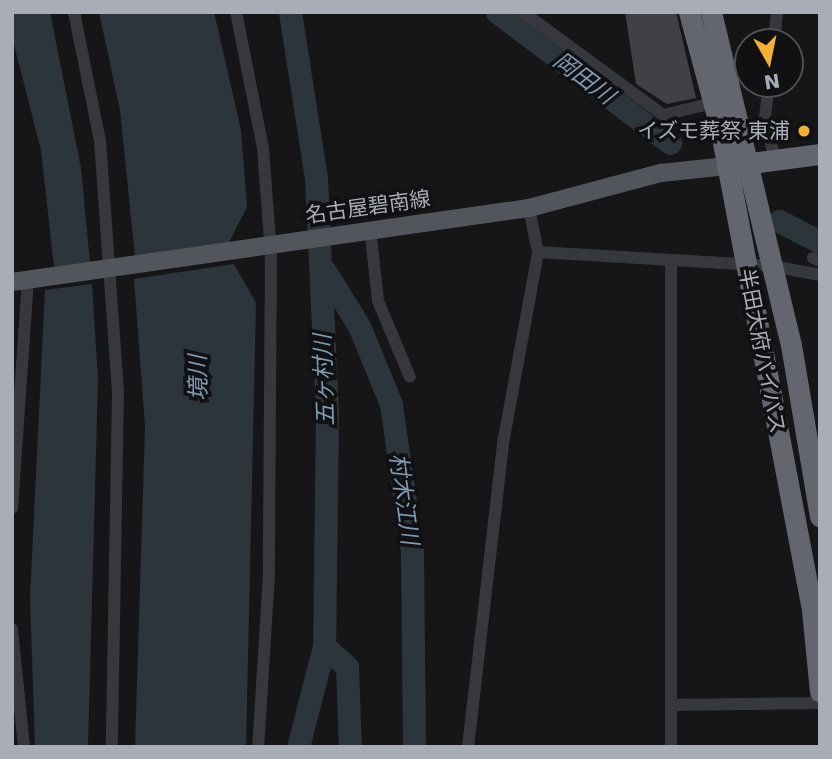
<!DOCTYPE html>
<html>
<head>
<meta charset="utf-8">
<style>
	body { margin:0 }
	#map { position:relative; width:832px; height:759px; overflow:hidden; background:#161618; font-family:"DejaVu Sans","Noto Sans JP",sans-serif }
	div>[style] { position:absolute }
	.water>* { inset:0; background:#2c353c }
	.river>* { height:23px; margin:-11.5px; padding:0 11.5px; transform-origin:11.5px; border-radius:11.5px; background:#2c353c }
	.building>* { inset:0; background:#404145 }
	.street>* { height:12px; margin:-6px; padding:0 6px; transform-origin:6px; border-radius:6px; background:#37383d }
	.primary>* { height:18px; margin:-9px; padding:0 9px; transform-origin:9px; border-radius:9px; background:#53555c }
	.highway>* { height:21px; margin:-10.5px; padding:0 10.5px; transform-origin:10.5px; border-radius:10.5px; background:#63666e }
	.dots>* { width:19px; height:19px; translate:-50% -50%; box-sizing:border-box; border:4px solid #111113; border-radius:50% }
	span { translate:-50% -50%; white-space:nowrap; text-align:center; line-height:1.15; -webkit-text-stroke:7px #111113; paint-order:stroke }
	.poi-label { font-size:21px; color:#a8adb8 }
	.right { translate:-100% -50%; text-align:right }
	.street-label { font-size:21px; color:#a8adb8 }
	.water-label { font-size:23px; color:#7f9bb3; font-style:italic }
	.frame { position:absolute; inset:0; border:14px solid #a8adb8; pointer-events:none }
	.north { position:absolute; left:734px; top:28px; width:70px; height:70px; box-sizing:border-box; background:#111113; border:2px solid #4d4f55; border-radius:50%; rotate:171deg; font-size:19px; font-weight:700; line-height:28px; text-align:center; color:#a8adb8 }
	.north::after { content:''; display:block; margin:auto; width:24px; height:32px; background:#f2b134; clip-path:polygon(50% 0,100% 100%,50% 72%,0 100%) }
</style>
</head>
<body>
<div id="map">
	<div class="water">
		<div style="clip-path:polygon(12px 12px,50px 12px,81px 168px,90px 263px,54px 267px,41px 150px,12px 37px)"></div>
		<div style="clip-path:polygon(99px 12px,214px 12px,241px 130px,247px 207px,228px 244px,135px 257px,120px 110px)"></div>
		<div style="clip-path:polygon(234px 264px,256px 303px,246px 747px,135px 747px,145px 426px,134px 279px)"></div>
		<div style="clip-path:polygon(92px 284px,98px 379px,88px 747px,35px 747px,30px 597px,45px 290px)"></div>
	</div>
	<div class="river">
		<div style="left:290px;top:12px;width:168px;rotate:81.1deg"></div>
		<div style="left:316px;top:178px;width:235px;rotate:87.3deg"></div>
		<div style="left:327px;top:413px;width:233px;rotate:90.7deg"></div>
		<div style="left:324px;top:646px;width:104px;rotate:104.4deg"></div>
		<div style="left:497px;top:12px;width:217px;rotate:37.1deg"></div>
		<div style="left:779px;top:221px;width:46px;rotate:27.1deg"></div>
		<div style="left:325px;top:271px;width:65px;rotate:58.3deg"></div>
		<div style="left:359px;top:326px;width:84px;rotate:67.7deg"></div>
		<div style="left:391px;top:404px;width:149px;rotate:81.9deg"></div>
		<div style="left:412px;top:552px;width:195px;rotate:89.4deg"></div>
		<div style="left:324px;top:646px;width:31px;rotate:42deg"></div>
		<div style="left:347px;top:667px;width:80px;rotate:87.9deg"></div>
	</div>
	<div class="building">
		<div style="clip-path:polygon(625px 12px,676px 12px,696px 98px,667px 104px,636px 84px)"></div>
	</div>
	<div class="street">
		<div style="left:74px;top:12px;width:132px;rotate:78.6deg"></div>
		<div style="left:100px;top:141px;width:251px;rotate:85.9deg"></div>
		<div style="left:118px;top:391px;width:356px;rotate:91deg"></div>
		<div style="left:236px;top:12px;width:139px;rotate:78.8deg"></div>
		<div style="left:263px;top:148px;width:106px;rotate:85.7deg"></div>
		<div style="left:271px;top:254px;width:320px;rotate:90.4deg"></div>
		<div style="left:269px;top:574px;width:173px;rotate:93.6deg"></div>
		<div style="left:523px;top:12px;width:174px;rotate:36.3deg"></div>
		<div style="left:663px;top:115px;width:56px;rotate:-13.5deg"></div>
		<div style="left:774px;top:42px;width:30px;rotate:-84deg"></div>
		<div style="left:769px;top:84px;width:34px;rotate:97deg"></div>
		<div style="left:765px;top:118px;width:43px;rotate:76.6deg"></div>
		<div style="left:370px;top:228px;width:73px;rotate:83.7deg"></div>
		<div style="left:378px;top:301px;width:82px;rotate:67.2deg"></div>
		<div style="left:538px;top:252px;width:234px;rotate:3.4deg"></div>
		<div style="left:772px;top:266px;width:49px;rotate:10.6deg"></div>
		<div style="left:813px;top:258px;width:8px;rotate:23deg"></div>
		<div style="left:12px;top:508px;width:229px;rotate:-86deg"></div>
		<div style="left:12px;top:629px;width:119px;rotate:84.2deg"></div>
		<div style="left:671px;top:705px;width:149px;rotate:-0.8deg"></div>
		<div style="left:468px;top:747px;width:311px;rotate:-83.4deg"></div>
		<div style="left:504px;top:438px;width:189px;rotate:-79.6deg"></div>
		<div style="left:538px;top:252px;width:45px;rotate:-101.6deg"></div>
		<div style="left:671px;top:747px;width:486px;rotate:-90deg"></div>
	</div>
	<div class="primary">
		<div style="left:12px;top:282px;width:522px;rotate:-8.15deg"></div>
		<div style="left:529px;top:208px;width:137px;rotate:-14.9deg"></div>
		<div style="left:661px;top:173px;width:66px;rotate:-6.1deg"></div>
	</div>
	<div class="highway">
		<div style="left:689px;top:12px;width:119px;rotate:74.9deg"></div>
		<div style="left:720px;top:127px;width:492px;rotate:79.2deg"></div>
		<div style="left:812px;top:610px;width:82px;rotate:84.4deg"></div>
		<div style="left:711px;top:12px;width:342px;rotate:76.5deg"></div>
		<div style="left:791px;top:345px;width:174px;rotate:80.4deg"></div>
		<div style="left:735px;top:165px;width:86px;rotate:-7.4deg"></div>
	</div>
	<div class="dots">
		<div style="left:804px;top:131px;background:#f2b134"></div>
	</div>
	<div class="poi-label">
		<span class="right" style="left:790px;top:131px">イズモ葬祭 東浦</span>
	</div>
	<div class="street-label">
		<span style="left:368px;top:207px;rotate:-8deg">名古屋碧南線</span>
		<span style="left:762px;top:351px;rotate:79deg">半田大府パイパス</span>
	</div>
	<div class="water-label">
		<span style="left:584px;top:78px;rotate:37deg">岡田川</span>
		<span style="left:198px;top:378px;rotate:-91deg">境川</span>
		<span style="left:324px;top:380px;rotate:-92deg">五ヶ村川</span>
		<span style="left:404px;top:499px;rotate:82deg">村木江川</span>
	</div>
	<div class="frame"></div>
	<div class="north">N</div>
</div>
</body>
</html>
